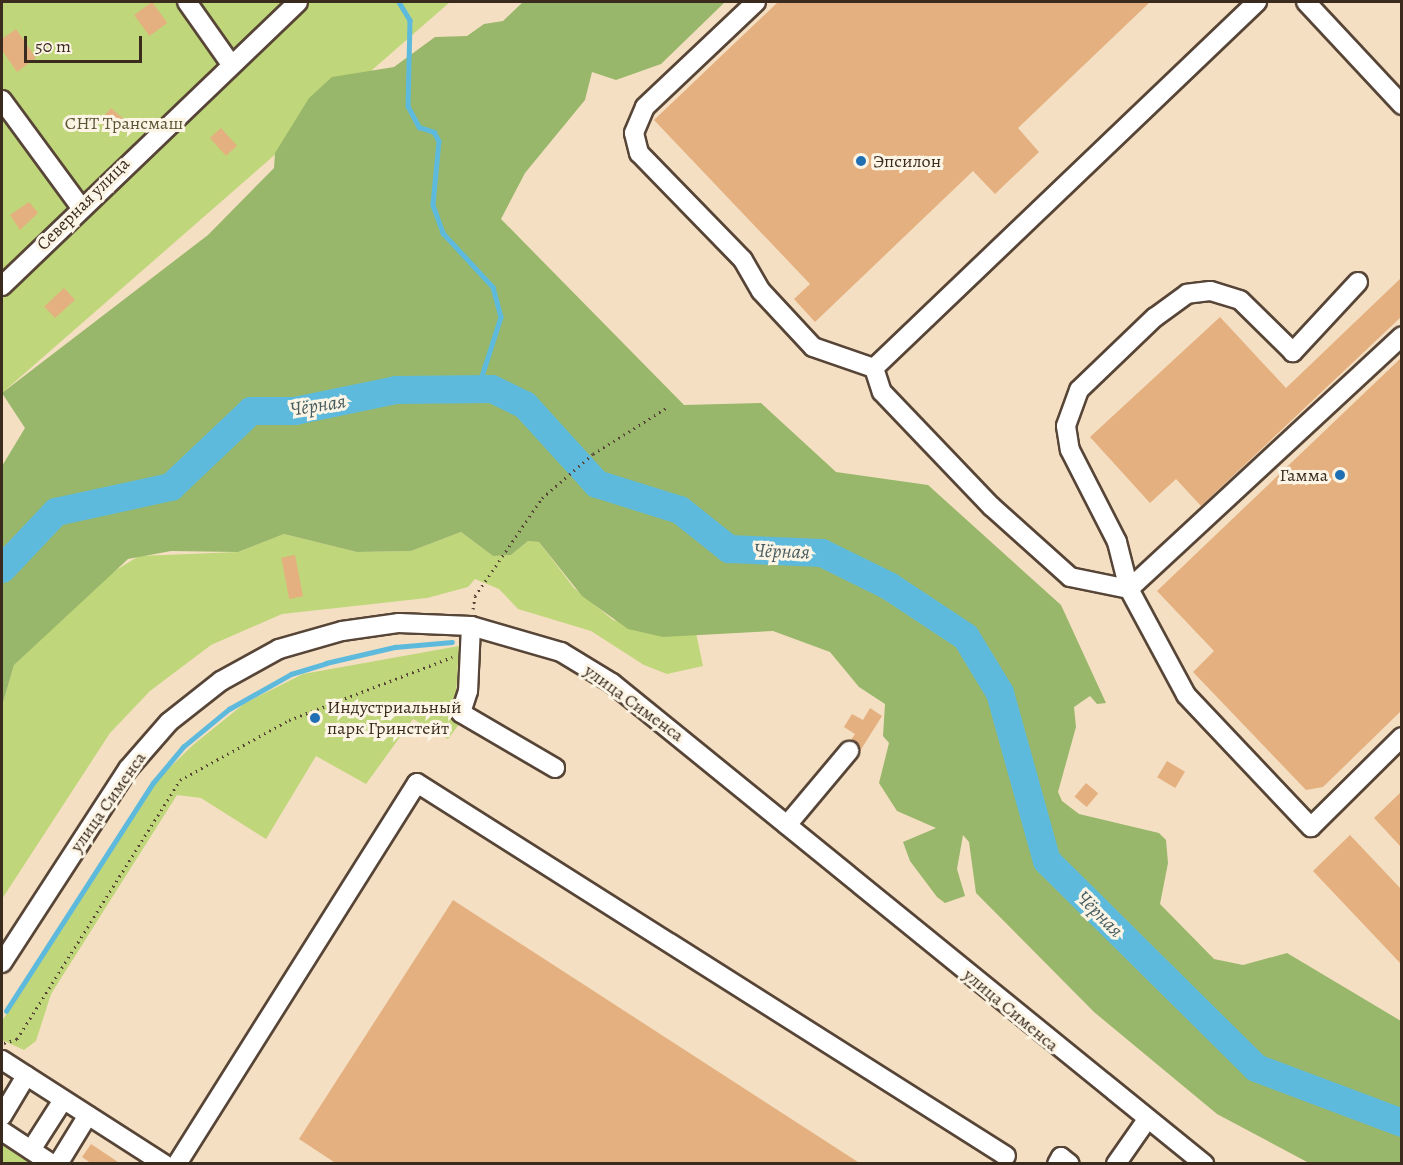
<!DOCTYPE html>
<html>
<head>
<meta charset="utf-8">
<style>
	body { margin:0 }
	#map { position:relative; width:1403px; height:1165px; overflow:hidden; background:#f4dfc3; font-family:Alegreya,serif }
	div>[style] { position:absolute }
	.green>* { inset:0; background:#c0d67a }
	.forest>* { inset:0; background:#98b76a }
	.stream>* { height:4.5px; margin:-2.25px; padding:0 2.25px; transform-origin:2.25px; border-radius:2.25px; background:#5ebadc }
	.river>* { height:28px; margin:-14px; padding:0 14px; transform-origin:14px; border-radius:14px; background:#5ebadc }
	.building>* { inset:0; background:#e4b07f; transform-origin:0 0 }
	.path>* { height:3px; margin-top:-1.5px; transform-origin:0; background:repeating-linear-gradient(90deg,#574537 0 1.5px,transparent 0 6px) }
	.roads { filter:drop-shadow(2px 0 #574537) drop-shadow(-2px 0 #574537) drop-shadow(0 2px #574537) drop-shadow(0 -2px #574537) }
	.minor>* { height:18px; margin:-9px; padding:0 9px; transform-origin:9px; border-radius:9px; background:#fff }
	.dots>* { width:16px; height:16px; translate:-50% -50%; box-sizing:border-box; border:3px solid #fcf5e5; border-radius:50% }
	span { translate:-50% -50%; white-space:nowrap; text-align:center; line-height:1.15; -webkit-text-stroke:6px #fcf5e5; paint-order:stroke }
	.park-label { font-size:18px; color:#5c5535 }
	.poi-label { font-size:18px; color:#3b2a1e }
	.left { translate:0 -50%; text-align:left }
	.right { translate:-100% -50%; text-align:right }
	.street-label { font-size:18px; color:#3b2a1e }
	.water-label { font-size:20px; color:#475c60; font-style:italic }
	.frame { position:absolute; inset:0; border:3px solid #3b2a1e; pointer-events:none }
	.scale { position:absolute; left:24px; top:36px; width:118px; height:27px; box-sizing:border-box; border:3px solid #3b2a1e; border-top:0; padding-left:8px; font-size:18px; line-height:21px; white-space:nowrap; color:#3b2a1e; -webkit-text-stroke:4px #fcf5e5; paint-order:stroke }
</style>
</head>
<body>
<div id="map">
	<div class="green">
		<div style="clip-path:polygon(2px 2px,450px 2px,2px 393px)"></div>
		<div style="clip-path:polygon(461px 532px,493px 556px,511px 555px,528px 541px,539px 542px,574px 588px,613px 620px,674px 636px,696px 633px,703px 666px,667px 674px,644px 665px,591px 631px,518px 609px,499px 589px,475px 579px,468px 587px,427px 598px,282px 614px,211px 645px,150px 691px,110px 733px,2px 899px,2px 706px,14px 665px,100px 580px,139px 556px,238px 552px,284px 534px,357px 552px,411px 551px)"></div>
		<div style="clip-path:polygon(459px 646px,455px 713px,463px 719px,448px 739px,413px 719px,366px 784px,316px 756px,266px 839px,201px 798px,177px 795px,51px 994px,36px 1041px,24px 1050px,2px 1040px,2px 1021px,118px 836px,161px 776px,193px 745px,245px 703px,303px 674px)"></div>
		<div style="clip-path:polygon(2px 1141px,38px 1163px,2px 1163px)"></div>
	</div>
	<div class="forest">
		<div style="clip-path:polygon(523px 2px,725px 2px,661px 64px,616px 80px,592px 72px,585px 100px,525px 173px,501px 219px,684px 405px,761px 403px,836px 472px,928px 485px,1061px 605px,1106px 703px,1097px 704px,1090px 696px,1074px 707px,1076px 727px,1058px 792px,1062px 801px,1079px 814px,1159px 833px,1166px 840px,1168px 863px,1160px 904px,1214px 959px,1243px 965px,1287px 953px,1401px 1021px,1401px 1163px,1309px 1163px,1217px 1114px,1094px 1012px,976px 893px,969px 842px,963px 835px,957px 869px,965px 896px,945px 903px,937px 897px,910px 861px,903px 842px,936px 828px,897px 811px,879px 783px,889px 743px,883px 736px,885px 704px,859px 687px,830px 652px,773px 631px,663px 637px,628px 629px,582px 596px,539px 542px,528px 541px,511px 555px,493px 556px,461px 532px,411px 551px,357px 552px,284px 534px,238px 552px,171px 551px,128px 559px,14px 665px,2px 706px,2px 466px,25px 428px,2px 393px,208px 235px,274px 168px,275px 153px,309px 98px,332px 77px,394px 67px,435px 37px,467px 36px,484px 24px,503px 21px)"></div>
	</div>
	<div class="stream">
		<div style="left:399px;top:2px;width:21px;rotate:59deg"></div>
		<div style="left:410px;top:20px;width:86px;rotate:91.3deg"></div>
		<div style="left:408px;top:106px;width:24px;rotate:62deg"></div>
		<div style="left:419px;top:127px;width:16px;rotate:18deg"></div>
		<div style="left:434px;top:132px;width:10px;rotate:61deg"></div>
		<div style="left:439px;top:141px;width:64px;rotate:95.4deg"></div>
		<div style="left:433px;top:205px;width:30px;rotate:70deg"></div>
		<div style="left:443px;top:233px;width:74px;rotate:47.2deg"></div>
		<div style="left:493px;top:287px;width:31px;rotate:75deg"></div>
		<div style="left:501px;top:317px;width:76px;rotate:107.7deg"></div>
		<div style="left:6px;top:1011px;width:271px;rotate:-57.2deg"></div>
		<div style="left:153px;top:783px;width:47px;rotate:-50.2deg"></div>
		<div style="left:183px;top:747px;width:60px;rotate:-39.6deg"></div>
		<div style="left:229px;top:709px;width:71px;rotate:-29.4deg"></div>
		<div style="left:291px;top:674px;width:37px;rotate:-17deg"></div>
		<div style="left:326px;top:663px;width:71px;rotate:-13.1deg"></div>
		<div style="left:395px;top:647px;width:57px;rotate:-5deg"></div>
	</div>
	<div class="river">
		<div style="left:2px;top:569px;width:79px;rotate:-46.5deg"></div>
		<div style="left:56px;top:512px;width:118px;rotate:-12.3deg"></div>
		<div style="left:171px;top:487px;width:110px;rotate:-43.5deg"></div>
		<div style="left:251px;top:411px;width:44px"></div>
		<div style="left:295px;top:411px;width:103px;rotate:-11.7deg"></div>
		<div style="left:396px;top:390px;width:96px;rotate:-0.6deg"></div>
		<div style="left:492px;top:389px;width:37px;rotate:26deg"></div>
		<div style="left:525px;top:405px;width:107px;rotate:47.7deg"></div>
		<div style="left:597px;top:484px;width:87px;rotate:17.4deg"></div>
		<div style="left:680px;top:510px;width:63px;rotate:38.5deg"></div>
		<div style="left:729px;top:549px;width:93px;rotate:2.5deg"></div>
		<div style="left:822px;top:553px;width:75px;rotate:26.2deg"></div>
		<div style="left:889px;top:586px;width:92px;rotate:33.5deg"></div>
		<div style="left:966px;top:637px;width:66px;rotate:58.7deg"></div>
		<div style="left:1000px;top:693px;width:174px;rotate:74.4deg"></div>
		<div style="left:1047px;top:861px;width:294px;rotate:44.7deg"></div>
		<div style="left:1256px;top:1068px;width:156px;rotate:20.6deg"></div>
	</div>
	<div class="building">
		<div style="left:152px;top:2px;width:26px;height:22px;rotate:54deg"></div>
		<div style="clip-path:polygon(778px 2px,1150px 2px,1018px 128px,1039px 152px,995px 194px,973px 171px,815px 322px,794px 299px,810px 284px,654px 120px)"></div>
		<div style="clip-path:polygon(16px 29px,36px 58px,17px 72px,2px 50px,2px 39px)"></div>
		<div style="left:111px;top:108px;width:20px;height:18px;rotate:41deg"></div>
		<div style="left:221px;top:128px;width:24px;height:15px;rotate:48deg"></div>
		<div style="clip-path:polygon(29px 202px,38px 213px,20px 230px,10px 215px)"></div>
		<div style="clip-path:polygon(1401px 278px,1401px 317px,1201px 506px,1176px 479px,1150px 503px,1090px 437px,1220px 317px,1286px 388px)"></div>
		<div style="left:64px;top:288px;width:16px;height:27px;rotate:47deg"></div>
		<div style="clip-path:polygon(1401px 358px,1401px 711px,1323px 787px,1306px 790px,1193px 672px,1214px 651px,1157px 591px)"></div>
		<div style="left:295px;top:555px;width:42px;height:14px;rotate:79deg"></div>
		<div style="clip-path:polygon(870px 708px,882px 716px,860px 751px,851px 740px,855px 734px,844px 727px,852px 714px,863px 720px)"></div>
		<div style="left:1167px;top:761px;width:21px;height:19px;rotate:31deg"></div>
		<div style="left:1086px;top:783px;width:16px;height:18px;rotate:40deg"></div>
		<div style="clip-path:polygon(1401px 792px,1401px 847px,1374px 818px)"></div>
		<div style="clip-path:polygon(1350px 835px,1401px 889px,1401px 964px,1313px 871px)"></div>
		<div style="clip-path:polygon(453px 900px,861px 1164px,337px 1164px,299px 1139px)"></div>
		<div style="clip-path:polygon(91px 1144px,121px 1164px,92px 1164px,82px 1157px)"></div>
	</div>
	<div class="path">
		<div style="left:473px;top:609px;width:13px;rotate:-81deg"></div>
		<div style="left:475px;top:596px;width:119px;rotate:-55.6deg"></div>
		<div style="left:542px;top:498px;width:67px;rotate:-40.8deg"></div>
		<div style="left:593px;top:454px;width:86px;rotate:-32.2deg"></div>
		<div style="left:4px;top:1043px;width:14px;rotate:-17deg"></div>
		<div style="left:17px;top:1039px;width:306px;rotate:-57.8deg"></div>
		<div style="left:180px;top:780px;width:124px;rotate:-28.8deg"></div>
		<div style="left:289px;top:720px;width:175px;rotate:-21.1deg"></div>
	</div>
	<div class="roads">
		<div class="minor">
			<div style="left:187px;top:2px;width:75px;rotate:54.8deg"></div>
			<div style="left:756px;top:2px;width:153px;rotate:136.6deg"></div>
			<div style="left:645px;top:107px;width:28px;rotate:113deg"></div>
			<div style="left:634px;top:133px;width:21px;rotate:76deg"></div>
			<div style="left:639px;top:153px;width:149px;rotate:45.8deg"></div>
			<div style="left:743px;top:260px;width:36px;rotate:60deg"></div>
			<div style="left:761px;top:291px;width:76px;rotate:47.1deg"></div>
			<div style="left:813px;top:347px;width:65px;rotate:19deg"></div>
			<div style="left:874px;top:368px;width:530px;rotate:-43.7deg"></div>
			<div style="left:1306px;top:2px;width:141px;rotate:47deg"></div>
			<div style="left:2px;top:100px;width:132px;rotate:53.7deg"></div>
			<div style="left:1358px;top:282px;width:96px;rotate:132.9deg"></div>
			<div style="left:1293px;top:352px;width:74px;rotate:-135.5deg"></div>
			<div style="left:1240px;top:300px;width:31px;rotate:-163deg"></div>
			<div style="left:1210px;top:291px;width:23px;rotate:173deg"></div>
			<div style="left:1187px;top:294px;width:39px;rotate:144deg"></div>
			<div style="left:1155px;top:317px;width:105px;rotate:136.2deg"></div>
			<div style="left:1079px;top:390px;width:38px;rotate:110deg"></div>
			<div style="left:1066px;top:426px;width:24px;rotate:81deg"></div>
			<div style="left:1070px;top:450px;width:103px;rotate:62.9deg"></div>
			<div style="left:1117px;top:542px;width:49px;rotate:75.7deg"></div>
			<div style="left:1129px;top:589px;width:120px;rotate:61.7deg"></div>
			<div style="left:1186px;top:695px;width:182px;rotate:46.6deg"></div>
			<div style="left:1311px;top:827px;width:128px;rotate:-44.7deg"></div>
			<div style="left:2px;top:286px;width:410px;rotate:-43.8deg"></div>
			<div style="left:874px;top:368px;width:25px;rotate:72deg"></div>
			<div style="left:882px;top:392px;width:158px;rotate:46.3deg"></div>
			<div style="left:991px;top:506px;width:106px;rotate:41.9deg"></div>
			<div style="left:1070px;top:577px;width:60px;rotate:11.5deg"></div>
			<div style="left:1129px;top:589px;width:372px;rotate:-42.8deg"></div>
			<div style="left:471px;top:626px;width:65px;rotate:92.6deg"></div>
			<div style="left:468px;top:691px;width:23px;rotate:108deg"></div>
			<div style="left:461px;top:713px;width:109px;rotate:30.3deg"></div>
			<div style="left:787px;top:825px;width:97px;rotate:-50deg"></div>
			<div style="left:2px;top:963px;width:231px;rotate:-57deg"></div>
			<div style="left:128px;top:769px;width:62px;rotate:-48.9deg"></div>
			<div style="left:169px;top:722px;width:66px;rotate:-38.3deg"></div>
			<div style="left:221px;top:681px;width:66px;rotate:-28.9deg"></div>
			<div style="left:279px;top:649px;width:66px;rotate:-15.9deg"></div>
			<div style="left:342px;top:631px;width:58px;rotate:-8deg"></div>
			<div style="left:399px;top:623px;width:72px;rotate:2.4deg"></div>
			<div style="left:471px;top:626px;width:94px;rotate:16.1deg"></div>
			<div style="left:561px;top:652px;width:60px;rotate:31.3deg"></div>
			<div style="left:612px;top:683px;width:763px;rotate:39.09deg"></div>
			<div style="left:2px;top:1060px;width:193px;rotate:32.7deg"></div>
			<div style="left:2px;top:1116px;width:47px;rotate:-59deg"></div>
			<div style="left:2px;top:1131px;width:60px;rotate:33.4deg"></div>
			<div style="left:31px;top:1150px;width:59px;rotate:-57.4deg"></div>
			<div style="left:58px;top:1164px;width:57px;rotate:-58.5deg"></div>
			<div style="left:177px;top:1164px;width:450px;rotate:-57.8deg"></div>
			<div style="left:417px;top:783px;width:697px;rotate:32.35deg"></div>
			<div style="left:1057px;top:1164px;width:8px;rotate:-60deg"></div>
			<div style="left:1061px;top:1157px;width:11px;rotate:38deg"></div>
			<div style="left:1116px;top:1164px;width:52px;rotate:-55.1deg"></div>
		</div>
	</div>
	<div class="dots">
		<div style="left:861px;top:161px;background:#1f6fb2"></div>
		<div style="left:1340px;top:475px;background:#1f6fb2"></div>
		<div style="left:315px;top:718px;background:#1f6fb2"></div>
	</div>
	<div class="park-label">
		<span style="left:124px;top:123px">СНТ Трансмаш</span>
	</div>
	<div class="poi-label">
		<span class="left" style="left:873px;top:161px">Эпсилон</span>
		<span class="right" style="left:1328px;top:475px">Гамма</span>
		<span class="left" style="left:327px;top:718px">Индустриальный<br>парк Гринстейт</span>
	</div>
	<div class="street-label">
		<span style="left:83px;top:204px;rotate:-45deg">Северная улица</span>
		<span style="left:634px;top:703px;rotate:36deg">улица Сименса</span>
		<span style="left:108px;top:802px;rotate:-55deg">улица Сименса</span>
		<span style="left:1011px;top:1010px;rotate:40deg">улица Сименса</span>
	</div>
	<div class="water-label">
		<span style="left:318px;top:405px;rotate:-9deg">Чёрная</span>
		<span style="left:782px;top:551px;rotate:2deg">Чёрная</span>
		<span style="left:1100px;top:914px;rotate:45deg">Чёрная</span>
	</div>
	<div class="frame"></div>
	<div class="scale">50 m</div>
</div>
</body>
</html>
